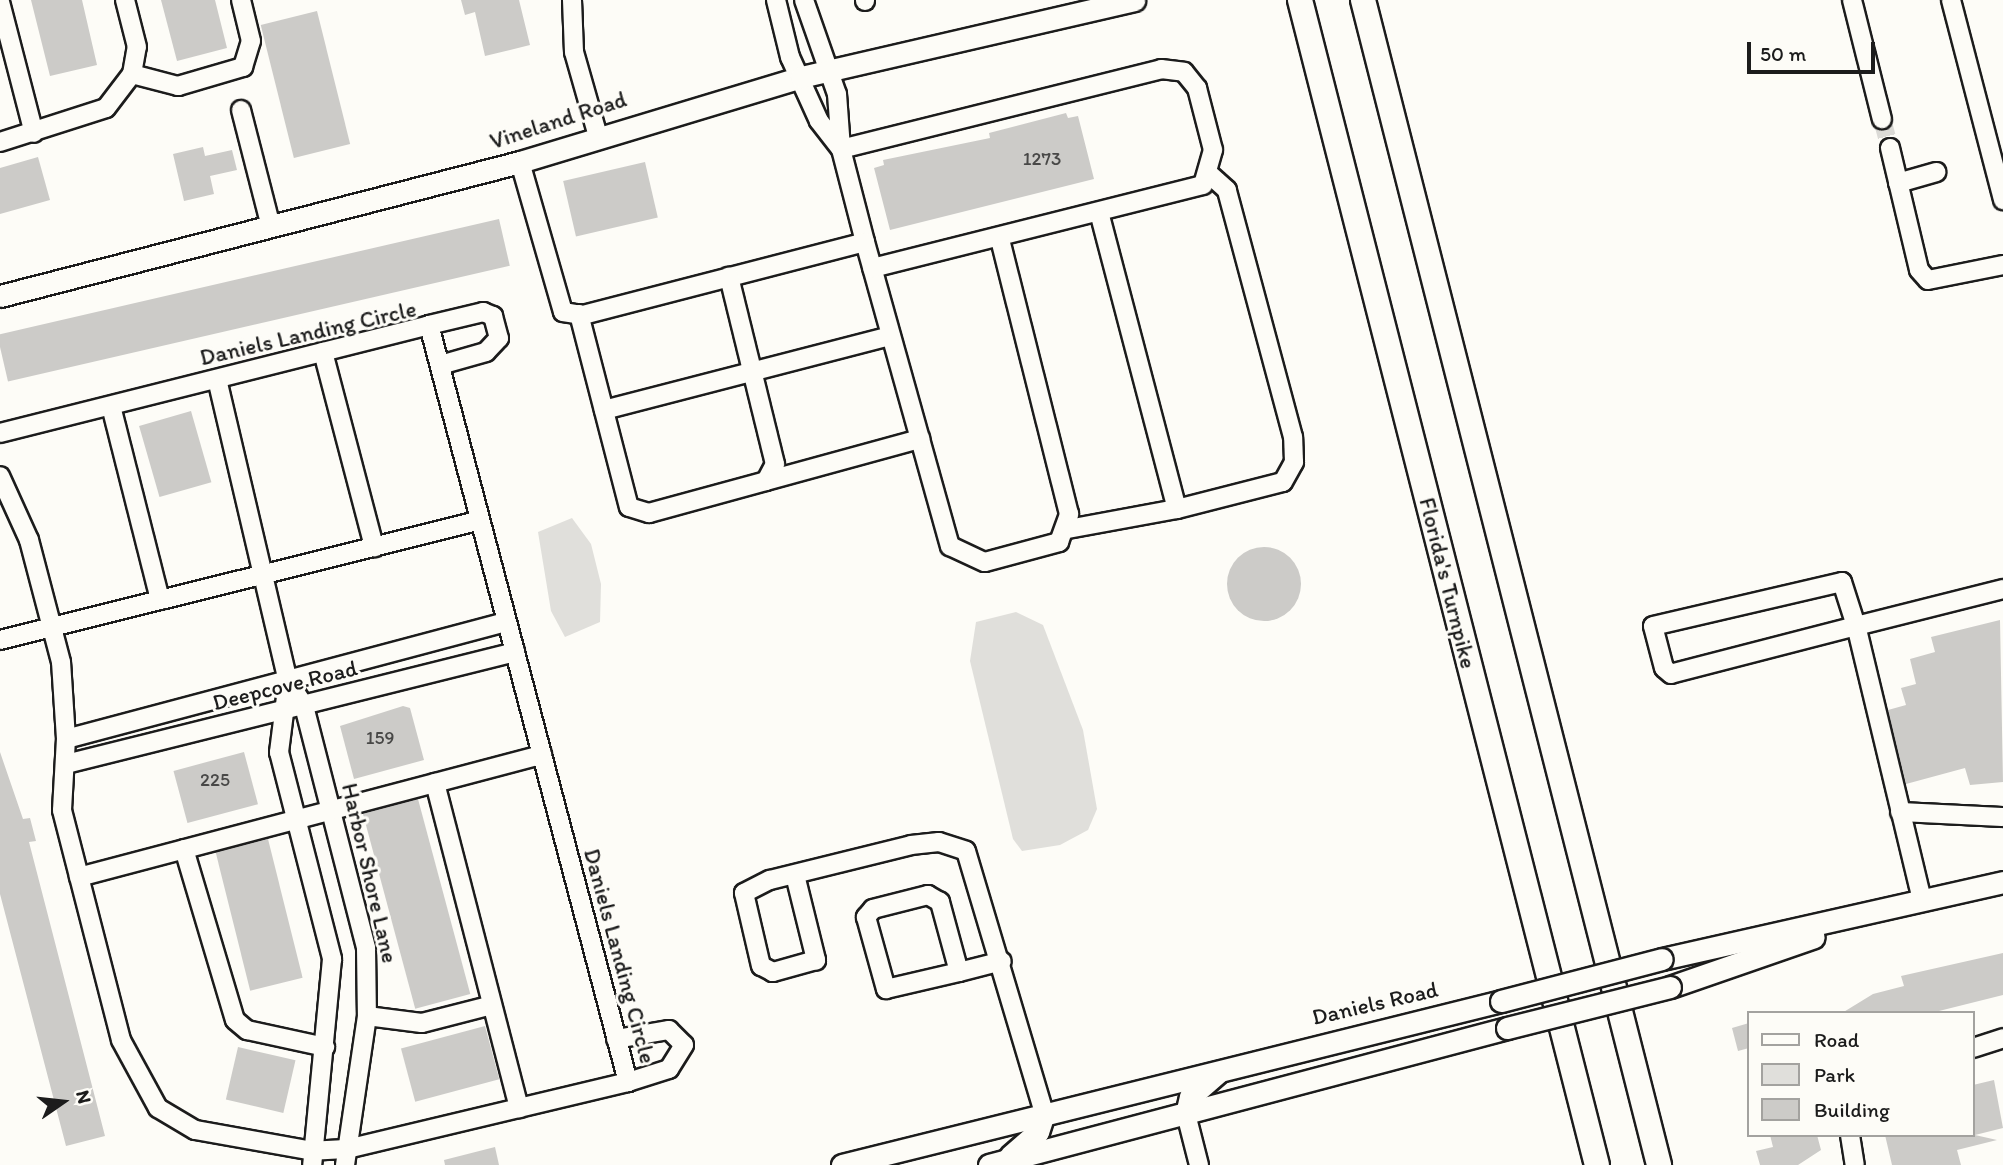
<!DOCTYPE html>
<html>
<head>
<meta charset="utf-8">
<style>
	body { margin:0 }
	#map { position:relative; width:2003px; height:1165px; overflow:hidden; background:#fdfcf7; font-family:Itim,sans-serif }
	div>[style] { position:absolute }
	.green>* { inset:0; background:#e0dfdb }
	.building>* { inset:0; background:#cccbc8; transform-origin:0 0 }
	.round { border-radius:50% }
	.minor-tunnel>* { height:18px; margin-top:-9px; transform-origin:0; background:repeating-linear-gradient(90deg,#dbdad6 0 18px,transparent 0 27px) }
	.roads { filter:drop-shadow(2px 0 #1c1c1c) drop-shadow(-2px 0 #1c1c1c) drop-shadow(0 2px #1c1c1c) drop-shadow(0 -2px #1c1c1c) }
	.minor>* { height:18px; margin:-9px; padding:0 9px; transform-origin:9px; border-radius:9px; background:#fdfcf7 }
	.major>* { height:21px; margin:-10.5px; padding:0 10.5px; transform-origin:10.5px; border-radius:10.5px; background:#fdfcf7 }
	.highway>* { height:24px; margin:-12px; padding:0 12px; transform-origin:12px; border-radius:12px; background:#fdfcf7 }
	.bridges { filter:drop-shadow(2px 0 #1c1c1c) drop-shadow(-2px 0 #1c1c1c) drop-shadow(0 2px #1c1c1c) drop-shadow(0 -2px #1c1c1c) }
	.major-bridge>* { height:21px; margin:-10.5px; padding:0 10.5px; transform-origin:10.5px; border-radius:10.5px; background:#fdfcf7 }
	span { translate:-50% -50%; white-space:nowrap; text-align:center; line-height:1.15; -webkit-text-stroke:6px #fdfcf7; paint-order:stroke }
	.number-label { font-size:19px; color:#484847 }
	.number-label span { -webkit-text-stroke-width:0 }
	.street-label { font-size:23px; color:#1c1c1c }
	.legend { position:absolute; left:1747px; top:1011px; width:228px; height:126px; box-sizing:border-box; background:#fdfcf7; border:2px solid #a3a29f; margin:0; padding:9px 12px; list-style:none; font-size:21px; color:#1c1c1c }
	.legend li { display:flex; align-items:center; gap:14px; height:35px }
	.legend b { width:35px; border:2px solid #a3a29f }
	.north { position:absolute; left:28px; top:1067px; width:70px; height:70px; -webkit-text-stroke:5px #fdfcf7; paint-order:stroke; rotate:76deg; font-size:19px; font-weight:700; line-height:28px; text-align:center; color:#1c1c1c }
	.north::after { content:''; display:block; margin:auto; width:24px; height:32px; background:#1c1c1c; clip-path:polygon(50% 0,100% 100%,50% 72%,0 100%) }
	.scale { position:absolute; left:1747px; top:42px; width:128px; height:32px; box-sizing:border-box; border:4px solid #1c1c1c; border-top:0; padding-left:9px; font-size:21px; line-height:24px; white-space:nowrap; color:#1c1c1c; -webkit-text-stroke:5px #fdfcf7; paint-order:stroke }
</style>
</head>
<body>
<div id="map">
	<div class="green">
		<div style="clip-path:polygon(572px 518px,591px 544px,601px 584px,600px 622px,565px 637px,551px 611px,538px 532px)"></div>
		<div style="clip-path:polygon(1016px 612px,1043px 625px,1083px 730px,1097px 809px,1088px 830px,1060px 845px,1022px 851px,1013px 839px,970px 661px,976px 622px)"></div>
	</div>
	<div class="building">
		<div style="clip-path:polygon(31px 0,82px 0,97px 65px,50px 76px)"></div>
		<div style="clip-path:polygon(161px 0,215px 0,227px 48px,177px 61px)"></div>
		<div style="clip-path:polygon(461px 0,519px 0,530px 45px,485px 56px,475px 12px,465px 15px)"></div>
		<div style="left:317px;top:11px;width:137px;height:58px;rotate:76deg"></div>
		<div style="clip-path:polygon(1066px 113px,1068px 118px,1078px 116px,1094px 179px,890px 230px,874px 168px,884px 165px,883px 160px,990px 138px,989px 133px)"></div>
		<div style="clip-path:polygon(203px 147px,205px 156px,232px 150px,237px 170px,210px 176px,214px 194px,184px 201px,173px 154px)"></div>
		<div style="clip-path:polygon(38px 157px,50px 200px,0 214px,0 168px)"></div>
		<div style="left:645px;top:162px;width:57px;height:84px;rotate:77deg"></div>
		<div style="left:499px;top:219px;width:48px;height:515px;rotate:77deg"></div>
		<div style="left:191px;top:411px;width:74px;height:54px;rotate:74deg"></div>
		<div class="round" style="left:1227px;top:547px;width:74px;height:74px"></div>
		<div style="clip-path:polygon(2000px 620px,2003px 782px,1970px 785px,1965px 768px,1906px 784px,1888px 710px,1906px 705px,1901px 688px,1916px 684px,1910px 659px,1935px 652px,1931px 637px)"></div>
		<div style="clip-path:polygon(403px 706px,410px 708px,424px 760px,354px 779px,340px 726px)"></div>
		<div style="clip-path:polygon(0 752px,23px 819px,30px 818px,36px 841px,29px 842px,105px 1136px,66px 1146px,0 894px)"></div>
		<div style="left:244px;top:752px;width:54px;height:73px;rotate:75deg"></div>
		<div style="left:418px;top:799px;width:202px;height:57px;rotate:75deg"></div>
		<div style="left:268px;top:839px;width:143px;height:54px;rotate:76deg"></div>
		<div style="clip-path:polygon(2003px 953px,2003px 995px,1931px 1013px,1842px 1013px,1873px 994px,1904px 986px,1901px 976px)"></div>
		<div style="clip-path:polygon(1749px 1023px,1749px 1048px,1738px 1051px,1732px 1028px)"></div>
		<div style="left:485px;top:1026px;width:55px;height:87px;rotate:75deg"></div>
		<div style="left:238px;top:1047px;width:59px;height:54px;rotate:13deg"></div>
		<div style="clip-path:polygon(1994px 1080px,2003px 1128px,1975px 1135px,1997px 1140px,1957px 1150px,1961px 1165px,1892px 1165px,1885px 1135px,1973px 1135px,1973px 1085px)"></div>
		<div style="clip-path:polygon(1770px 1135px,1817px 1135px,1821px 1150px,1798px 1165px,1760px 1165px,1756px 1151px,1773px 1147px)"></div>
		<div style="clip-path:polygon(495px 1147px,499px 1165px,445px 1165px,444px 1160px)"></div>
	</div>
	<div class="minor-tunnel">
		<div style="left:1882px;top:119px;width:30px;rotate:75deg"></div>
	</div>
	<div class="roads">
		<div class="minor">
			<div style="left:572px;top:0;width:52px;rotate:87.8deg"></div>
			<div style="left:574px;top:52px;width:87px;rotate:74.1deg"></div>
			<div style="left:776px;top:0;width:59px;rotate:76.2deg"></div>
			<div style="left:790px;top:57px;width:70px;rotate:65.6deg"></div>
			<div style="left:819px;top:121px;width:36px;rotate:52deg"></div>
			<div style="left:804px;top:0;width:100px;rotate:70.7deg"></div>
			<div style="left:837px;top:94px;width:55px;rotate:85.8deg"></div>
			<div style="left:841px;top:149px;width:96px;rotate:75.5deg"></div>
			<div style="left:865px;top:242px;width:316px;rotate:74.4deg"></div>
			<div style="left:950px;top:546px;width:38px;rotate:25deg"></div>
			<div style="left:985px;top:562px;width:77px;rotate:-15.1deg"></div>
			<div style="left:1059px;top:542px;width:30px;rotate:-70deg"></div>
			<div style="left:1069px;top:514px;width:284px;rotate:-104.1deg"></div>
			<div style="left:865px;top:0;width:1px;rotate:90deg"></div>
			<div style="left:1852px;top:0;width:123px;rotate:75.9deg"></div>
			<div style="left:1951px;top:0;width:207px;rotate:75.4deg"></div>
			<div style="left:0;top:2px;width:135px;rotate:75.5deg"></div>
			<div style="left:132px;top:74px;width:48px;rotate:14.6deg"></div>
			<div style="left:178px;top:86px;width:68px;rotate:-16.3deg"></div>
			<div style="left:243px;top:67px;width:27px;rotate:-73deg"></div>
			<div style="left:251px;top:41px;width:42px;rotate:-103.7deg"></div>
			<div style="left:241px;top:110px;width:121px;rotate:75.6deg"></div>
			<div style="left:0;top:142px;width:111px;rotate:-17.8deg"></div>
			<div style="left:106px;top:108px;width:43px;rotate:-52.6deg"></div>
			<div style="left:132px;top:74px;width:27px;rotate:-80deg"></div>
			<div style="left:137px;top:47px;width:49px;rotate:-104.3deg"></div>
			<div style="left:1890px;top:148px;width:125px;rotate:76.6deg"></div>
			<div style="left:1919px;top:270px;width:13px;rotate:48deg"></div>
			<div style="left:1928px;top:280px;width:76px;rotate:-11.3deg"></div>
			<div style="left:841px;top:149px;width:330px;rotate:-14deg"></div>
			<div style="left:1161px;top:69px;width:23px;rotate:7deg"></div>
			<div style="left:1184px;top:72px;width:21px;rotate:51deg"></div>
			<div style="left:1197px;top:88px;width:64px;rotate:75.5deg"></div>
			<div style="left:1213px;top:150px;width:36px;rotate:106deg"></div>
			<div style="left:1203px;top:185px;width:341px;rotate:165.9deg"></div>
			<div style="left:520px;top:162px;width:156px;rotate:74deg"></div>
			<div style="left:563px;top:312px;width:20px;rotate:9deg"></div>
			<div style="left:583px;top:315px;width:291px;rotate:-14.5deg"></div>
			<div style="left:1898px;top:183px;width:40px;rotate:-16deg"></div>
			<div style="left:1099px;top:212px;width:307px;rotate:75.3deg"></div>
			<div style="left:1177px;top:509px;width:109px;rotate:-14.3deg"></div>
			<div style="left:1283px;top:482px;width:23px;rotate:-61deg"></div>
			<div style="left:1294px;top:462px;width:25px;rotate:-92deg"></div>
			<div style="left:1293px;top:437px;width:256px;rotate:-105deg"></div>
			<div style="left:1227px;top:190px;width:24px;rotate:-138deg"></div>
			<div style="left:579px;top:314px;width:199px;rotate:75.5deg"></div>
			<div style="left:629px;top:507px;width:21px;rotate:17deg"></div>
			<div style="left:649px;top:513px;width:121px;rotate:-15.3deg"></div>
			<div style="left:766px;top:481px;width:19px;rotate:-62deg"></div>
			<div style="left:775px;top:464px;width:193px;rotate:-103.8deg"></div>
			<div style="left:429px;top:325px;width:56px;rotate:-13.5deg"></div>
			<div style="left:483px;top:312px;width:11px;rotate:22deg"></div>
			<div style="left:493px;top:316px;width:23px;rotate:75deg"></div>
			<div style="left:499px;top:338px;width:19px;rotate:133deg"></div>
			<div style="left:486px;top:352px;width:48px;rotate:164.2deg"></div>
			<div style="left:323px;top:352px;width:202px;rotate:75.3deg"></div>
			<div style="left:217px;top:379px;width:310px;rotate:76.8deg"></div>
			<div style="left:288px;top:681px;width:30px;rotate:57deg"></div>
			<div style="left:304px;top:706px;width:250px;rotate:75.6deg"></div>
			<div style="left:366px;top:948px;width:68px;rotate:89.2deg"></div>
			<div style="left:367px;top:1016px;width:151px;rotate:98.4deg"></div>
			<div style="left:111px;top:406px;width:200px;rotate:75.8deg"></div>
			<div style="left:604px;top:410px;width:296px;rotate:-14.5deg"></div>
			<div style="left:0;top:433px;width:442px;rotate:-14.1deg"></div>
			<div style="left:429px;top:325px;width:783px;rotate:75.27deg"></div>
			<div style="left:628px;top:1082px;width:290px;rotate:166.6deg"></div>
			<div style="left:346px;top:1149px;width:33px;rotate:177deg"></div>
			<div style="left:313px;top:1151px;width:120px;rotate:-169.9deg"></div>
			<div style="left:195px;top:1130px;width:43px;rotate:-149.3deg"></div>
			<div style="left:158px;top:1108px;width:77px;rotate:-118.6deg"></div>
			<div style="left:121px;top:1040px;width:237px;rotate:-104.4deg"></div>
			<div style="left:62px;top:810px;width:71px;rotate:-86.8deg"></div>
			<div style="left:66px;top:739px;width:77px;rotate:-93.7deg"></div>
			<div style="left:61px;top:662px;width:126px;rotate:-104.7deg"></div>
			<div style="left:29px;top:540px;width:70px;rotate:-114.4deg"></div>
			<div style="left:766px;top:481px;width:160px;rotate:-15.3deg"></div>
			<div style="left:1068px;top:529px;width:111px;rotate:-10.4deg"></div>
			<div style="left:1842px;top:582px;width:46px;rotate:72.3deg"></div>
			<div style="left:1856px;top:626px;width:191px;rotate:165.5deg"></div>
			<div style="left:1671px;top:674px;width:9px;rotate:-139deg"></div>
			<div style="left:1664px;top:668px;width:43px;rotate:-104.7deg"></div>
			<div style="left:1653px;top:626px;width:194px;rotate:-13.1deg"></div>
			<div style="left:0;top:640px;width:495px;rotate:-14deg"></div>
			<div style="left:288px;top:681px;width:72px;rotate:97.2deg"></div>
			<div style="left:279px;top:752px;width:214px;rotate:75.6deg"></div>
			<div style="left:332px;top:959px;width:207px;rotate:95.5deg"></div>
			<div style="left:66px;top:739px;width:456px;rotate:-14.9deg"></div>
			<div style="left:66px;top:764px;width:463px;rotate:-14deg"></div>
			<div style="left:435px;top:783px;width:336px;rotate:75.5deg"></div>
			<div style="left:1900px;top:812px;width:103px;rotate:2.8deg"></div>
			<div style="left:184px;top:849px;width:178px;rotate:73.4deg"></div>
			<div style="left:235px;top:1020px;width:16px;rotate:40deg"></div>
			<div style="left:247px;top:1030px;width:80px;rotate:12.3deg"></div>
			<div style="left:795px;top:875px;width:88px;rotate:76.1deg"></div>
			<div style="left:816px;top:960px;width:45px;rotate:164.4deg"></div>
			<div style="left:773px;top:972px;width:13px;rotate:-153deg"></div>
			<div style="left:761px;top:966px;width:75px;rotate:-103.1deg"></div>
			<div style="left:744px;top:893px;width:29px;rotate:-27deg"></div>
			<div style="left:770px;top:880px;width:145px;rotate:-13.9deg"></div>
			<div style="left:911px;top:845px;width:28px;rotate:-6deg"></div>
			<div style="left:939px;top:842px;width:28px;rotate:18deg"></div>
			<div style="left:966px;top:851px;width:273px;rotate:73.4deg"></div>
			<div style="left:79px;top:877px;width:479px;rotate:-14.8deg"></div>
			<div style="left:1922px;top:900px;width:282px;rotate:-103.5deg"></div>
			<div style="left:1856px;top:626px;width:152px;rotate:-14.1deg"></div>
			<div style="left:959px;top:972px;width:73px;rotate:-105.2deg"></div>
			<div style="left:940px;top:902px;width:14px;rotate:-150deg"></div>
			<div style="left:928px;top:895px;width:57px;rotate:165.7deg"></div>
			<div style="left:873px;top:909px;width:11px;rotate:131deg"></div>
			<div style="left:866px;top:917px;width:75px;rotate:74.5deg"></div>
			<div style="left:886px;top:989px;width:75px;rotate:-13.1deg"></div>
			<div style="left:959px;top:972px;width:44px;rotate:-14.3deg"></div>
			<div style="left:367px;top:1016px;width:55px;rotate:7.3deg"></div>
			<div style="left:422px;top:1023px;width:72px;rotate:-14.4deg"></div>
			<div style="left:616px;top:1039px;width:54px;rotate:-9.6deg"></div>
			<div style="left:669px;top:1030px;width:21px;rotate:45deg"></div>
			<div style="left:684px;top:1045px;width:28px;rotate:122deg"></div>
			<div style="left:669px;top:1069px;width:43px;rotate:162.4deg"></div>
			<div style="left:1973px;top:1048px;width:32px;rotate:-18deg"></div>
			<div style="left:1186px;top:1114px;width:53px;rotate:75.7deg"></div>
			<div style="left:1850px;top:1135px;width:30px;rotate:81deg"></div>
		</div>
		<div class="major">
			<div style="left:0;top:296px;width:537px;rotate:-14.45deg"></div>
			<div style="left:520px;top:162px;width:294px;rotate:-16.8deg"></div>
			<div style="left:801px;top:77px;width:342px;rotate:-13deg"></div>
			<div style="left:1662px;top:959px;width:350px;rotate:-12.7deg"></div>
			<div style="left:1670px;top:987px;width:152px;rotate:-19.1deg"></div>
			<div style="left:1186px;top:1114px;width:17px;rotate:-77deg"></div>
			<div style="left:1190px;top:1097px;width:38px;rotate:-41deg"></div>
			<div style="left:1010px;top:1156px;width:37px;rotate:-41deg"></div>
			<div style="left:1038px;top:1132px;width:20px;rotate:-72deg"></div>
			<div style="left:842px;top:1165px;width:679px;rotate:-13.97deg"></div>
			<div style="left:989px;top:1165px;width:536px;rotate:-14.81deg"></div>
		</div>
		<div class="highway">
			<div style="left:1300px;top:0;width:1202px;rotate:75.7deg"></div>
			<div style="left:1363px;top:0;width:1202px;rotate:75.74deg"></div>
		</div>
	</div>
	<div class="bridges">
		<div class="major-bridge">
			<div style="left:1501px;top:1001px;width:166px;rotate:-14.6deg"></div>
			<div style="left:1507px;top:1028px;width:168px;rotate:-14.1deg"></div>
		</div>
	</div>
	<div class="number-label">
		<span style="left:1042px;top:159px">1273</span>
		<span style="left:380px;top:738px">159</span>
		<span style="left:215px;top:780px">225</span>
	</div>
	<div class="street-label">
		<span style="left:558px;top:120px;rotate:-18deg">Vineland Road</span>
		<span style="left:308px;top:333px;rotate:-13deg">Daniels Landing Circle</span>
		<span style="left:1448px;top:583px;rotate:76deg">Florida's Turnpike</span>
		<span style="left:285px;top:685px;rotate:-14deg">Deepcove Road</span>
		<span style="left:370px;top:873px;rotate:77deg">Harbor Shore Lane</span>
		<span style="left:620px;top:956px;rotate:75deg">Daniels Landing Circle</span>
		<span style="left:1375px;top:1003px;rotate:-13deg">Daniels Road</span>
	</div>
	<ul class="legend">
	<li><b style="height:9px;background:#fdfcf7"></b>Road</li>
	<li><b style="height:19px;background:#e0dfdb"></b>Park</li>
	<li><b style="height:19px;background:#cccbc8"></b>Building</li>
	</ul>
	<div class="north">N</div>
	<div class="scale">50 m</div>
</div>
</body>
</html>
